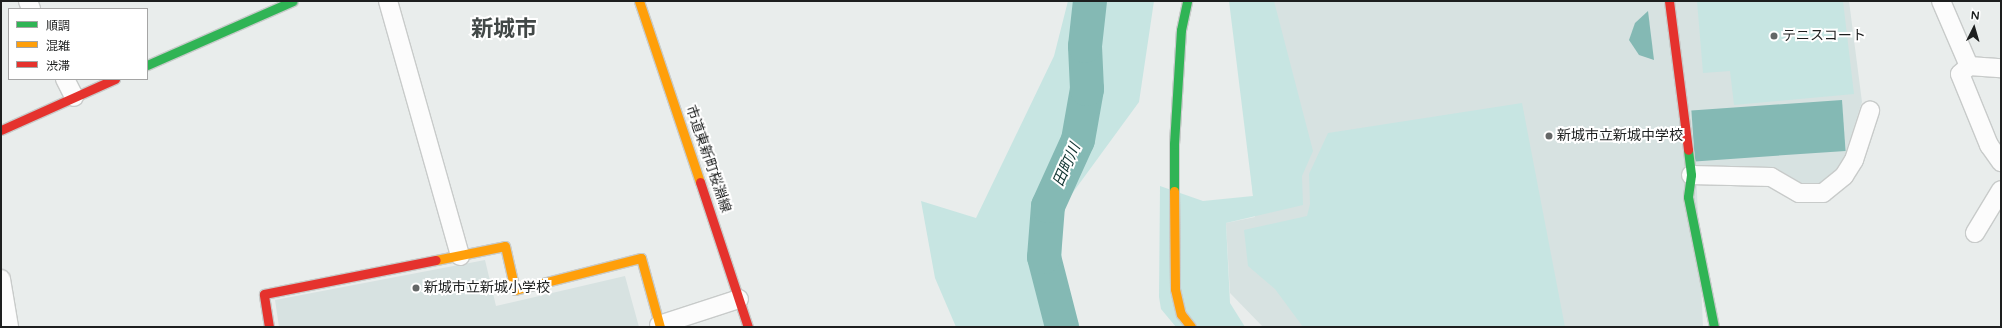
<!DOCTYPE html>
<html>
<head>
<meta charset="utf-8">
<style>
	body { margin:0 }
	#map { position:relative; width:2002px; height:328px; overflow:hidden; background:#e9edec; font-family:"Varela Round","Noto Sans JP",sans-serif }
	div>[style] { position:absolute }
	.built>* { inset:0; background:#d7e2e1 }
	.green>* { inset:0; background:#c7e5e2 }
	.water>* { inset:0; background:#84b9b4; transform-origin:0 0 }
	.river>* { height:34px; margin:-17px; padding:0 17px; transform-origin:17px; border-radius:17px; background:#84b9b4 }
	.roads { filter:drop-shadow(1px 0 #c8cbca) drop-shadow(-1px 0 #c8cbca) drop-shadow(0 1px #c8cbca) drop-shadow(0 -1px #c8cbca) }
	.street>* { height:18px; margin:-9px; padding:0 9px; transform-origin:9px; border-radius:9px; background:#fcfcfc }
	.fast>* { height:9px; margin:-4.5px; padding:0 4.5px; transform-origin:4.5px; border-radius:4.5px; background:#30b455 }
	.slow>* { height:9px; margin:-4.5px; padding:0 4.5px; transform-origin:4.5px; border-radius:4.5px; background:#ff9f0a }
	.jam>* { height:9px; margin:-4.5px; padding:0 4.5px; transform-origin:4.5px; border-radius:4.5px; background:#e5322d }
	.dots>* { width:11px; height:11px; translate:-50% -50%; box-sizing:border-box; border:2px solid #fff; border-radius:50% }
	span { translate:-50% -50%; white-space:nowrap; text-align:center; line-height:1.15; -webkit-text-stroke:4px #fff; paint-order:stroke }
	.poi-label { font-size:14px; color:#1d1f1f }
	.left { translate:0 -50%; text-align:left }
	.street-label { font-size:14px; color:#1d1f1f }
	.water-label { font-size:15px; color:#0f3330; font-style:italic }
	.town-label { font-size:22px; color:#424847; font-weight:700 }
	.frame { position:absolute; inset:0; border:2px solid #1d1f1f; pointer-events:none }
	.legend { position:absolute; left:8px; top:8px; width:140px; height:72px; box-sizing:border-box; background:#fff; border:1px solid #a5a5a5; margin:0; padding:5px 7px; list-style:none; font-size:12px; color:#1d1f1f }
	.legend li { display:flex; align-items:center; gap:8px; height:20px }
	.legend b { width:20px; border:1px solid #a5a5a5 }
	.north { position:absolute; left:1954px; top:8px; width:40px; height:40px; -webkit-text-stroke:3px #fff; paint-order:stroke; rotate:5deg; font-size:11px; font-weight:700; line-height:16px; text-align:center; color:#1d1f1f }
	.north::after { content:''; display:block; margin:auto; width:14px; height:18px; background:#1d1f1f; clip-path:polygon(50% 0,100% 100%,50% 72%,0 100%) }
</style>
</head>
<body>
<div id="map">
	<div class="built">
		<div style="clip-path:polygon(1234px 1px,1849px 1px,1862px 102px,1838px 177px,1826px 187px,1801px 188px,1780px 171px,1696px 170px,1703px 327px,1263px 327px,1230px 293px,1226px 223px,1255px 217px)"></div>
		<div style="clip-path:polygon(485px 260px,496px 306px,625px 276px,639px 327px,279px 327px,275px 300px)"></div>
	</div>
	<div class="green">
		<div style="clip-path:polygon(1068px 1px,1154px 1px,1139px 102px,1063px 206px,1061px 277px,1080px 327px,956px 327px,935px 278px,921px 201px,976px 218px,1054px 56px)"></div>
		<div style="clip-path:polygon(1229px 1px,1274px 1px,1313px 151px,1302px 176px,1303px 205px,1226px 223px,1230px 303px,1245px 327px,1176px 327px,1161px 309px,1159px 297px,1160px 186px,1203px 201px,1253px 196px)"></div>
		<div style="clip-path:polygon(1697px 1px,1843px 1px,1854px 94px,1734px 105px,1730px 71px,1703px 73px)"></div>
		<div style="clip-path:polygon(1522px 103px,1565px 327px,1303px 327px,1275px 289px,1248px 266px,1244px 230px,1307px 216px,1310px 204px,1309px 174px,1328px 133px)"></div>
	</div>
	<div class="water">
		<div style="clip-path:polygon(1648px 11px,1654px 60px,1639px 55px,1629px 40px,1635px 23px)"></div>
		<div style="left:1842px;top:100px;width:51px;height:151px;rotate:86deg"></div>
	</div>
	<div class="river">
		<div style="left:1062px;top:327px;width:72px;rotate:-104.4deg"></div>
		<div style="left:1044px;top:257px;width:51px;rotate:-85.5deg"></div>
		<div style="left:1048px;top:206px;width:72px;rotate:-65.6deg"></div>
		<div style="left:1078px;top:140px;width:52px;rotate:-80deg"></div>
		<div style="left:1087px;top:89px;width:43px;rotate:-92.7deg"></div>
		<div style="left:1085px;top:46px;width:45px;rotate:-83.7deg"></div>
	</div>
	<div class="roads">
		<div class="street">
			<div style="left:28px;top:1px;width:9px;rotate:69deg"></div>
			<div style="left:388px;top:1px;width:265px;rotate:74.2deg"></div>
			<div style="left:1941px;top:1px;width:71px;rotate:66.7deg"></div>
			<div style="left:1969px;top:66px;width:32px;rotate:4deg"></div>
			<div style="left:1969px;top:66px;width:12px;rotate:138deg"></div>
			<div style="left:1960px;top:74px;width:77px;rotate:67.8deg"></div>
			<div style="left:1989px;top:145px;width:21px;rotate:55deg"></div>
			<div style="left:65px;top:79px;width:20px;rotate:63deg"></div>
			<div style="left:1691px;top:175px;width:80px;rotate:1.4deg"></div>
			<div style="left:1771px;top:177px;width:32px;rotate:30deg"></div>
			<div style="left:1799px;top:193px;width:24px"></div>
			<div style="left:1823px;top:193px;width:27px;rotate:-39deg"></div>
			<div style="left:1844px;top:176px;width:19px;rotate:-58deg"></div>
			<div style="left:1854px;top:160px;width:52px;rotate:-71.9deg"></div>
			<div style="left:1975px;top:233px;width:50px;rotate:-58.8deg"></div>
			<div style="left:1px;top:279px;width:49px;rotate:80.5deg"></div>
			<div style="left:659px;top:325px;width:84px;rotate:-18deg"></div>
		</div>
		<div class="fast">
			<div style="left:147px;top:65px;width:159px;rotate:-23.7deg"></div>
			<div style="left:1688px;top:150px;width:25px;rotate:83deg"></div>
			<div style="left:1691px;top:175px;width:22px;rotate:98deg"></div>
			<div style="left:1688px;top:197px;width:133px;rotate:78.7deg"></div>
			<div style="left:1174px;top:191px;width:47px;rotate:-90deg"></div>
			<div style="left:1174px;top:144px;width:114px;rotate:-86.5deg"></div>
			<div style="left:1181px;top:30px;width:30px;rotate:-78deg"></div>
		</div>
		<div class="slow">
			<div style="left:639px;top:1px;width:191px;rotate:71.4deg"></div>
			<div style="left:1174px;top:191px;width:98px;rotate:89.4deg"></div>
			<div style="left:1175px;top:289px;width:26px;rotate:77deg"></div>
			<div style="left:1181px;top:314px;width:16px;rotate:52deg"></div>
			<div style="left:436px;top:260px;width:70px;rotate:-11.5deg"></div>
			<div style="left:505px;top:246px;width:45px;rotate:77.2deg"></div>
			<div style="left:515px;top:290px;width:130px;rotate:-14.3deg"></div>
			<div style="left:641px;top:258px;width:72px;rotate:74.6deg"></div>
		</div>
		<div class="jam">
			<div style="left:1669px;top:1px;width:150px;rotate:82.7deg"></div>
			<div style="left:1px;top:130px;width:125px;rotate:-24.1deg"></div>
			<div style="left:700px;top:182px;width:153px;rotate:71.7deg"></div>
			<div style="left:269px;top:327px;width:33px;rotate:-99deg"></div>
			<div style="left:264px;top:294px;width:175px;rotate:-11.2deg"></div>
		</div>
	</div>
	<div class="dots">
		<div style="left:1774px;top:36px;background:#646767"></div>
		<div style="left:1549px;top:136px;background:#646767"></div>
		<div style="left:416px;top:288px;background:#646767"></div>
	</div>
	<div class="poi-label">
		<span class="left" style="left:1782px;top:36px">テニスコート</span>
		<span class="left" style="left:1557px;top:136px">新城市立新城中学校</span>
		<span class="left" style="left:424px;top:288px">新城市立新城小学校</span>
	</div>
	<div class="street-label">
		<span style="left:708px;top:159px;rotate:71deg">市道東新町桜淵線</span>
	</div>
	<div class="water-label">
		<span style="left:1067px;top:165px;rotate:-66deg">田町川</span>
	</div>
	<div class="town-label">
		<span style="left:504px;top:30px">新城市</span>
	</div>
	<div class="frame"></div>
	<ul class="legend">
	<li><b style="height:5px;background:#30b455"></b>順調</li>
	<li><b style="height:5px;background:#ff9f0a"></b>混雑</li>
	<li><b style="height:5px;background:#e5322d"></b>渋滞</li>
	</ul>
	<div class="north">N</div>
</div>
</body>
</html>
